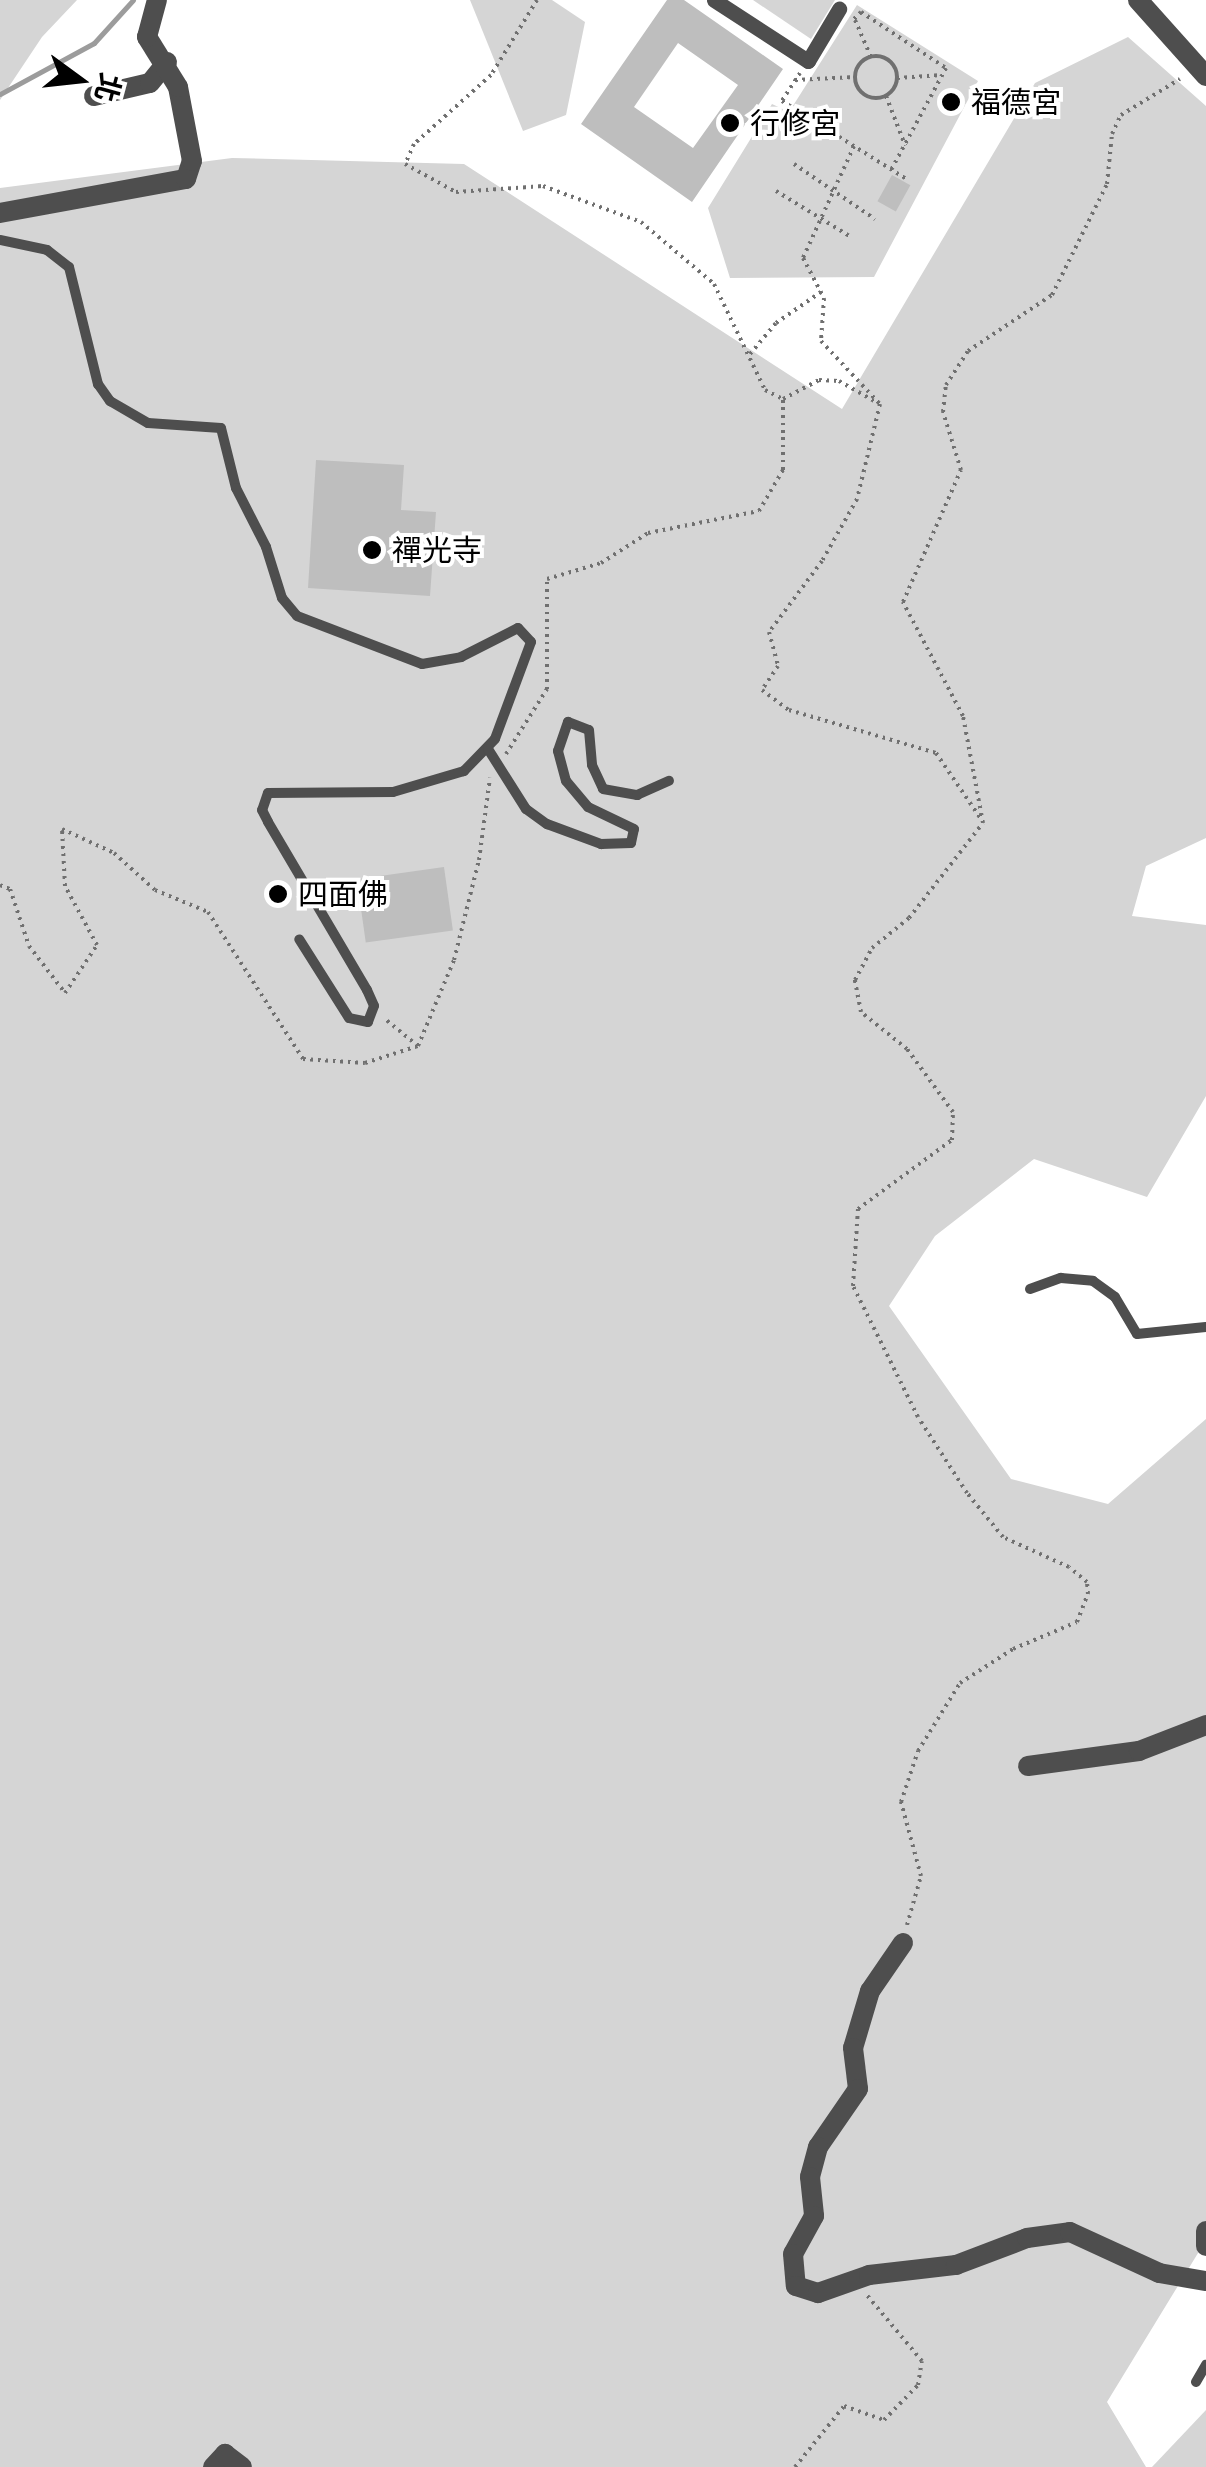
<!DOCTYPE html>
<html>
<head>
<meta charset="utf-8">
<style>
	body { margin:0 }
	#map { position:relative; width:1206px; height:2467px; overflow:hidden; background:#fff; font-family:"Open Sans","Noto Sans TC",sans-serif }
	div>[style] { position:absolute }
	.green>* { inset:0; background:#d5d5d5 }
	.stream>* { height:5px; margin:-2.5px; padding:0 2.5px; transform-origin:2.5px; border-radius:2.5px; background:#9c9c9c }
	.building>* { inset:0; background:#bebebe; transform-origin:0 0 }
	.path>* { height:4px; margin-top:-2px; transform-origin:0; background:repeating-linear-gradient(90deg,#707070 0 2.5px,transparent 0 7.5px) }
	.path>.ring { margin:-2px; padding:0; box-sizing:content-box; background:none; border:4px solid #707070; border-radius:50% }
	.service>* { height:10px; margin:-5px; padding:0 5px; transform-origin:5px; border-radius:5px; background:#4e4e4e }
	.pedestrian>* { height:15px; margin:-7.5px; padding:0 7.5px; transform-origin:7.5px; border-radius:7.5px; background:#4e4e4e }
	.minor>* { height:20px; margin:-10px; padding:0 10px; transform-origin:10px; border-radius:10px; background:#4e4e4e }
	.tertiary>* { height:20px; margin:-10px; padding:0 10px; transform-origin:10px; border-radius:10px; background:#4e4e4e }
	.dots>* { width:28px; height:28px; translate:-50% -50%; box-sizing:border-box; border:5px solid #fff; border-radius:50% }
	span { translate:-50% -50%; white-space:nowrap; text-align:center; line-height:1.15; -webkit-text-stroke:8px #fff; paint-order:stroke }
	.poi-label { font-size:30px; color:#000 }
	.left { translate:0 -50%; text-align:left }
	.north { position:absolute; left:30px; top:30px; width:100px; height:100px; -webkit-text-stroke:8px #fff; paint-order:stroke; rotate:105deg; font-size:28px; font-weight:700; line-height:40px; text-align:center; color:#000 }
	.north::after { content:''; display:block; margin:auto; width:35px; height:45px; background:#000; clip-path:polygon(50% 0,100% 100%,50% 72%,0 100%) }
</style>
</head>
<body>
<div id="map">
	<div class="green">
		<div style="clip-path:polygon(0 0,77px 0,42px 37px,0 100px)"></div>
		<div style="clip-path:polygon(470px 0,552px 0,585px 22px,566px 115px,523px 131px)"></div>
		<div style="clip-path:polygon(753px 0,835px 0,811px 39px)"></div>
		<div style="clip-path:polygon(857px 5px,978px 81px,874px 277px,730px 278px,708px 208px,772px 104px,789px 112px)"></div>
		<div style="clip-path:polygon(1128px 37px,1206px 106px,1206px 838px,1146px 866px,1132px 916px,1206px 925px,1206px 1096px,1147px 1197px,1034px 1159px,935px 1236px,889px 1306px,1011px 1479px,1108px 1504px,1206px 1419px,1206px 2240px,1107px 2402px,1146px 2467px,0 2467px,0 188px,232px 158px,464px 164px,842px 409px,1035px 83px)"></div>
		<div style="clip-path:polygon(1206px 2410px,1206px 2467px,1152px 2467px)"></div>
	</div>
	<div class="stream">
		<div style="left:0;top:94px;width:107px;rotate:-28.5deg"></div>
		<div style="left:94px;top:43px;width:58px;rotate:-47.8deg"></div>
	</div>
	<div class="building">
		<div style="clip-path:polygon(evenodd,667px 0,684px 0,783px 69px,692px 202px,581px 124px,667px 0,678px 43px,738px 85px,693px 148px,634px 107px,678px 43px)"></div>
		<div style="left:892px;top:175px;width:21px;height:30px;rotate:29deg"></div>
		<div style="clip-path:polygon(316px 460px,404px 465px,401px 510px,436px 512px,430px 596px,308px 588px)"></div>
		<div style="left:444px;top:867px;width:64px;height:88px;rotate:82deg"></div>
		<div style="left:279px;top:881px;width:18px;height:20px;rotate:49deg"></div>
	</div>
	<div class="path">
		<div style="left:537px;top:0;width:88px;rotate:121.5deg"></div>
		<div style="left:491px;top:75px;width:103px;rotate:138.1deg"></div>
		<div style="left:414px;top:144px;width:22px;rotate:114deg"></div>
		<div style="left:405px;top:164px;width:58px;rotate:28.8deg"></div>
		<div style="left:456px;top:192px;width:87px;rotate:-3.9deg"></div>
		<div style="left:543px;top:186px;width:104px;rotate:20.2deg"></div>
		<div style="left:641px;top:222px;width:96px;rotate:40.3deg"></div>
		<div style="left:714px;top:284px;width:118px;rotate:64.3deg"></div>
		<div style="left:765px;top:390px;width:20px;rotate:27deg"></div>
		<div style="left:783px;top:399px;width:41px;rotate:-27.8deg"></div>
		<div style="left:819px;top:380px;width:20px;rotate:3deg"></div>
		<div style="left:839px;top:381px;width:43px;rotate:29.6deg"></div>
		<div style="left:854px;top:19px;width:10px;rotate:-45deg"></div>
		<div style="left:861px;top:12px;width:102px;rotate:33.4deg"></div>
		<div style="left:946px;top:68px;width:116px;rotate:118.3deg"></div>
		<div style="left:855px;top:20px;width:40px;rotate:66.6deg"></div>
		<div class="ring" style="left:855px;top:56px;width:38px;height:38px"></div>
		<div style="left:800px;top:73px;width:33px;rotate:123deg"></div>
		<div style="left:782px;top:101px;width:149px;rotate:32.1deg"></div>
		<div style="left:897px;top:78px;width:45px;rotate:-3.8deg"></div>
		<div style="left:795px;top:80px;width:60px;rotate:-2.9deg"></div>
		<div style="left:886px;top:96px;width:53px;rotate:68.8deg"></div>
		<div style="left:854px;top:146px;width:123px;rotate:114.5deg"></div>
		<div style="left:803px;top:258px;width:45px;rotate:62.3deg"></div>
		<div style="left:824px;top:298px;width:43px;rotate:94deg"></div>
		<div style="left:821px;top:341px;width:86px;rotate:46.9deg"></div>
		<div style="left:880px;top:404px;width:98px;rotate:103.6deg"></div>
		<div style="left:857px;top:499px;width:71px;rotate:119.4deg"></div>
		<div style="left:822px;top:561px;width:89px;rotate:126.7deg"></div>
		<div style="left:769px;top:632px;width:35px;rotate:75deg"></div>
		<div style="left:778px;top:666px;width:29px;rotate:124deg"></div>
		<div style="left:762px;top:690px;width:34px;rotate:37deg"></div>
		<div style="left:789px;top:710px;width:153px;rotate:16.3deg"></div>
		<div style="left:936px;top:753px;width:80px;rotate:55.7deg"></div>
		<div style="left:794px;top:164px;width:98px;rotate:34.2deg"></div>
		<div style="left:776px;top:191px;width:88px;rotate:31.5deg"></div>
		<div style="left:750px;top:354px;width:40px;rotate:-50deg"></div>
		<div style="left:776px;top:323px;width:55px;rotate:-34.6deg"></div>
		<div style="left:506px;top:754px;width:77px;rotate:-57.8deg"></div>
		<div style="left:547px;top:689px;width:110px;rotate:-90deg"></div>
		<div style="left:547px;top:579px;width:56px;rotate:-16.5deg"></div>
		<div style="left:601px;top:563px;width:56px;rotate:-32.6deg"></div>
		<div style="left:648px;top:533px;width:113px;rotate:-11.2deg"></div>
		<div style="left:759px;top:511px;width:48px;rotate:-59.7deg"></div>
		<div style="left:783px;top:470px;width:71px;rotate:-90deg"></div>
		<div style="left:0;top:885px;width:11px;rotate:22deg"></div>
		<div style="left:10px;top:889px;width:60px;rotate:71.6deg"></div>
		<div style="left:29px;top:946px;width:59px;rotate:52.5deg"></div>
		<div style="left:65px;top:993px;width:58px;rotate:-56.3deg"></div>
		<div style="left:97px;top:945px;width:67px;rotate:-118.5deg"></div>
		<div style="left:65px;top:886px;width:57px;rotate:-93deg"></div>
		<div style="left:62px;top:829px;width:57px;rotate:24.8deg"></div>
		<div style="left:114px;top:853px;width:55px;rotate:42.1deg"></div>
		<div style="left:155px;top:890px;width:57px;rotate:22.5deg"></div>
		<div style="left:208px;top:912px;width:175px;rotate:57.1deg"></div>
		<div style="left:303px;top:1059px;width:62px;rotate:3.7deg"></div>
		<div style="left:365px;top:1063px;width:56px;rotate:-17.8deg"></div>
		<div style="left:418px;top:1046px;width:43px;rotate:-140.7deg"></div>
		<div style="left:418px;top:1046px;width:93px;rotate:-67.3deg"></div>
		<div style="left:454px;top:960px;width:103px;rotate:-76deg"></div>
		<div style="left:479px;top:860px;width:83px;rotate:-82.4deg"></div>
		<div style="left:907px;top:1925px;width:51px;rotate:-74.1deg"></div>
		<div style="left:921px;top:1876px;width:77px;rotate:-105.1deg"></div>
		<div style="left:901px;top:1802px;width:54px;rotate:-71.6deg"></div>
		<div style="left:918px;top:1751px;width:80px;rotate:-58.3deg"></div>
		<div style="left:960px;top:1683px;width:63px;rotate:-32.7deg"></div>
		<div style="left:1013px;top:1649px;width:69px;rotate:-22.9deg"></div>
		<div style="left:1077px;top:1622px;width:30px;rotate:-69deg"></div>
		<div style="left:1088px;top:1594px;width:12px;rotate:-95deg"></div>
		<div style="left:1087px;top:1582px;width:23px;rotate:-140deg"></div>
		<div style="left:1069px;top:1567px;width:72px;rotate:-155.6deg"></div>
		<div style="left:1003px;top:1537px;width:57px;rotate:-129.3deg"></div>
		<div style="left:967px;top:1493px;width:90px;rotate:-122.8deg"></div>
		<div style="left:918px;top:1417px;width:146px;rotate:-116.4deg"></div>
		<div style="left:853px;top:1286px;width:77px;rotate:-86.3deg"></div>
		<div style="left:858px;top:1209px;width:117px;rotate:-36.3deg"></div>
		<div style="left:952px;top:1140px;width:28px;rotate:-88deg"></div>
		<div style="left:953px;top:1112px;width:78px;rotate:-126.1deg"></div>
		<div style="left:907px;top:1049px;width:59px;rotate:-141.2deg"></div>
		<div style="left:861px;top:1012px;width:33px;rotate:-101deg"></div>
		<div style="left:855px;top:980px;width:36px;rotate:-62deg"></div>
		<div style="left:872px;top:948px;width:48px;rotate:-39deg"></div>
		<div style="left:909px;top:918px;width:120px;rotate:-52.1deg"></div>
		<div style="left:983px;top:823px;width:109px;rotate:-100.6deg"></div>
		<div style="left:963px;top:716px;width:129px;rotate:-117.8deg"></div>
		<div style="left:903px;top:602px;width:144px;rotate:-66.3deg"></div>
		<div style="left:961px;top:470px;width:61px;rotate:-107.2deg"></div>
		<div style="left:943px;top:412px;width:27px;rotate:-84deg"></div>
		<div style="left:946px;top:385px;width:40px;rotate:-57.1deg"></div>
		<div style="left:968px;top:351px;width:101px;rotate:-33.7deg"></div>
		<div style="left:1052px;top:295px;width:124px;rotate:-63.6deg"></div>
		<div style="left:1107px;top:184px;width:50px;rotate:-84.3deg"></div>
		<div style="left:1112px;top:134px;width:21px;rotate:-65deg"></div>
		<div style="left:1121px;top:115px;width:69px;rotate:-31.4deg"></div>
		<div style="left:795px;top:2467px;width:78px;rotate:-51.2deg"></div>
		<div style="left:844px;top:2406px;width:42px;rotate:19.3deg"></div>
		<div style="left:884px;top:2420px;width:49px;rotate:-45.8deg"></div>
		<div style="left:918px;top:2385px;width:24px;rotate:-81deg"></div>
		<div style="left:922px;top:2361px;width:87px;rotate:-129.9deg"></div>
	</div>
	<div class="service">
		<div style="left:0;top:240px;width:48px;rotate:12deg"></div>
		<div style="left:47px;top:250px;width:28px;rotate:38deg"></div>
		<div style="left:69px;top:267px;width:121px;rotate:76.1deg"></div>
		<div style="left:98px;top:384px;width:21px;rotate:55deg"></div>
		<div style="left:110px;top:401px;width:44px;rotate:30.1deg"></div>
		<div style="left:148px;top:423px;width:73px;rotate:3.9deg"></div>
		<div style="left:221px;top:428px;width:62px;rotate:76deg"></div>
		<div style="left:236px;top:488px;width:66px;rotate:63deg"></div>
		<div style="left:266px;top:547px;width:53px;rotate:72.6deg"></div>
		<div style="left:282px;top:598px;width:23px;rotate:50deg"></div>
		<div style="left:297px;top:616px;width:134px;rotate:21deg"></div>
		<div style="left:422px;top:664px;width:40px;rotate:-10deg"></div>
		<div style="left:461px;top:657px;width:64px;rotate:-27deg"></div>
		<div style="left:518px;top:628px;width:19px;rotate:47deg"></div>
		<div style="left:531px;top:642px;width:103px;rotate:110.4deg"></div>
		<div style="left:495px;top:739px;width:45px;rotate:134.1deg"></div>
		<div style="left:464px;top:771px;width:74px;rotate:163.5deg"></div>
		<div style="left:393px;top:792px;width:125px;rotate:179.5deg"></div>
		<div style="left:268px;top:793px;width:18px;rotate:109deg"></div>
		<div style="left:262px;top:810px;width:13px;rotate:63deg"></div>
		<div style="left:268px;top:822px;width:195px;rotate:59.5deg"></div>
		<div style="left:367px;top:990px;width:17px;rotate:66deg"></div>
		<div style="left:374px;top:1006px;width:17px;rotate:111deg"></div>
		<div style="left:368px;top:1022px;width:19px;rotate:-168deg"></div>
		<div style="left:349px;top:1018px;width:93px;rotate:-122.3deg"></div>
		<div style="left:488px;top:749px;width:71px;rotate:57.7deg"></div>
		<div style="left:526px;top:809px;width:26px;rotate:36deg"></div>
		<div style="left:547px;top:824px;width:58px;rotate:20.3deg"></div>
		<div style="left:601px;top:844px;width:30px;rotate:-2deg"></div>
		<div style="left:631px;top:843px;width:14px;rotate:-78deg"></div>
		<div style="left:634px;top:829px;width:51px;rotate:-154.4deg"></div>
		<div style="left:588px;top:807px;width:34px;rotate:-130deg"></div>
		<div style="left:566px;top:781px;width:31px;rotate:-105deg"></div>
		<div style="left:558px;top:751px;width:31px;rotate:-71deg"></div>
		<div style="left:568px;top:722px;width:22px;rotate:21deg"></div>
		<div style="left:589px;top:730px;width:35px;rotate:85deg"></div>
		<div style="left:592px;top:765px;width:26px;rotate:65deg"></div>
		<div style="left:603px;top:789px;width:35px;rotate:10deg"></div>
		<div style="left:637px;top:795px;width:35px;rotate:-24deg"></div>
		<div style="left:1030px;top:1289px;width:33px;rotate:-20deg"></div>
		<div style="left:1061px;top:1278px;width:32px;rotate:5deg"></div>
		<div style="left:1093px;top:1281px;width:27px;rotate:36deg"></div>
		<div style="left:1115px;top:1297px;width:43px;rotate:59.3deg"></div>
		<div style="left:1137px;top:1334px;width:69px;rotate:-5.8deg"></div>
		<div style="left:1196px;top:2382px;width:20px;rotate:-60deg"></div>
	</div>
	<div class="pedestrian">
		<div style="left:714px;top:0;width:112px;rotate:33deg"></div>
		<div style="left:808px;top:61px;width:61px;rotate:-59.2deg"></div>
	</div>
	<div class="minor">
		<div style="left:94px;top:96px;width:57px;rotate:-13.1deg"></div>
		<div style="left:150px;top:83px;width:27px;rotate:-51deg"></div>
		<div style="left:0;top:213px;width:189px;rotate:-10.4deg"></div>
		<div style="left:186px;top:179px;width:19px;rotate:-72deg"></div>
		<div style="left:192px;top:161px;width:75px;rotate:-100.7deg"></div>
		<div style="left:178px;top:87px;width:59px;rotate:-121.8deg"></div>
		<div style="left:147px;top:37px;width:38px;rotate:-75deg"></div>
		<div style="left:1028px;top:1766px;width:112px;rotate:-7.7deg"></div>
		<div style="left:1139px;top:1751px;width:72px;rotate:-21.2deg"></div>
		<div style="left:903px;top:1943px;width:58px;rotate:124.5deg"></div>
		<div style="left:870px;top:1991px;width:59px;rotate:106.6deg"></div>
		<div style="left:853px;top:2048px;width:41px;rotate:83deg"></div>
		<div style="left:858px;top:2089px;width:70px;rotate:124.6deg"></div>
		<div style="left:818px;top:2147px;width:31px;rotate:105deg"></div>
		<div style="left:810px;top:2177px;width:39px;rotate:84deg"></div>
		<div style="left:814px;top:2216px;width:43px;rotate:118.9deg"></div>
		<div style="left:793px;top:2254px;width:32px;rotate:85deg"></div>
		<div style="left:796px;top:2286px;width:23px;rotate:18deg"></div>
		<div style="left:818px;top:2293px;width:54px;rotate:-19.4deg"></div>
		<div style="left:869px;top:2275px;width:88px;rotate:-6.6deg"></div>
		<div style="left:956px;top:2265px;width:76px;rotate:-20.8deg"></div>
		<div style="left:1027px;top:2238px;width:43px;rotate:-7.9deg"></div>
		<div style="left:1070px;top:2232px;width:98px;rotate:24.7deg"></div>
		<div style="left:1159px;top:2273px;width:48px;rotate:9.7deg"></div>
		<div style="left:1206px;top:2231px;width:15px;rotate:90deg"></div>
		<div style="left:213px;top:2467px;width:18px;rotate:-47deg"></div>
		<div style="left:225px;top:2454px;width:21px;rotate:37deg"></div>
	</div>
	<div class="tertiary">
		<div style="left:1138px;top:0;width:102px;rotate:48.2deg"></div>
	</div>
	<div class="dots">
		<div style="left:951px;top:102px;background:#000"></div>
		<div style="left:730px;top:123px;background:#000"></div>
		<div style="left:372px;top:550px;background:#000"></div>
		<div style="left:278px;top:894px;background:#000"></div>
	</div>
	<div class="poi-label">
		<span class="left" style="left:971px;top:102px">福德宮</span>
		<span class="left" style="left:750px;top:123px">行修宮</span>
		<span class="left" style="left:392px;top:550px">禪光寺</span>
		<span class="left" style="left:298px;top:894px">四面佛</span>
	</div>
	<div class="north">北</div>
</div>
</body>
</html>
